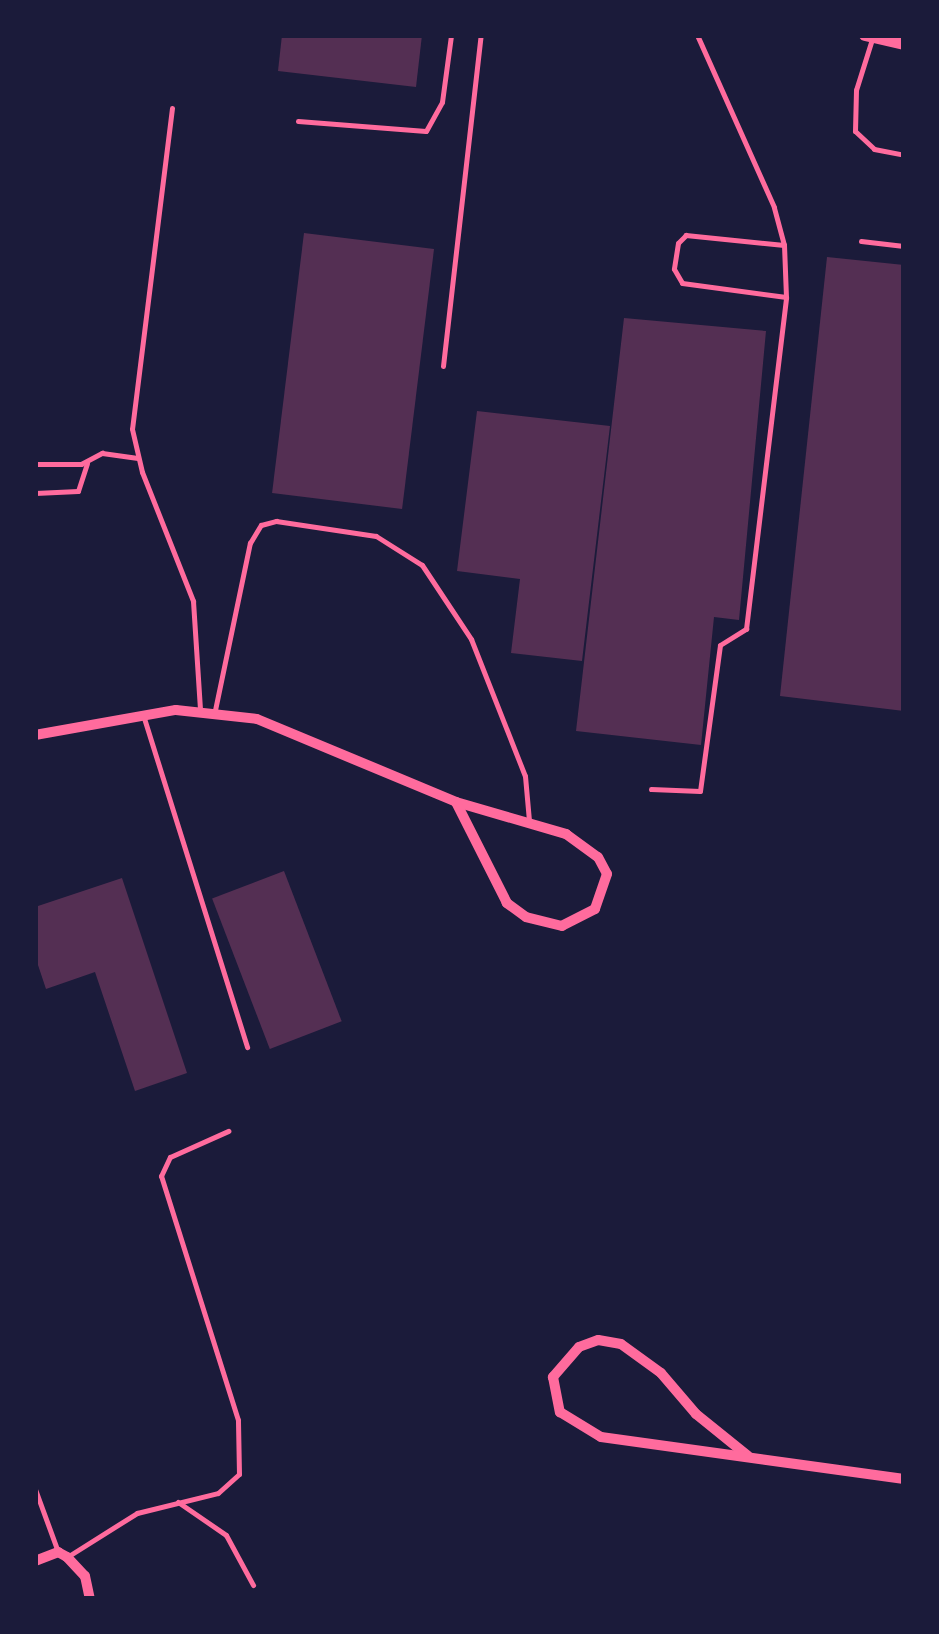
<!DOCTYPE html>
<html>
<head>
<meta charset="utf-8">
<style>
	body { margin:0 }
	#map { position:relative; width:939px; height:1634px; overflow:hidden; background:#1b1b3a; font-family:Rubik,sans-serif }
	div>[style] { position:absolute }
	.building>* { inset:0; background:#542f53; transform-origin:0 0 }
	.service>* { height:5px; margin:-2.5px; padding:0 2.5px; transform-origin:2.5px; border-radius:2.5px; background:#ff6b9d }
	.minor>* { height:10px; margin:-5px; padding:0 5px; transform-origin:5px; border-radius:5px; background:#ff6b9d }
	.tertiary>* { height:12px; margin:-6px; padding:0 6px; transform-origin:6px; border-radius:6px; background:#ff6b9d }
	span { translate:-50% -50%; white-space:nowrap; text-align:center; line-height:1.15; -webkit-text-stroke:8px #1b1b3a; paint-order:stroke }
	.frame { position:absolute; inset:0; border:38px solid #1b1b3a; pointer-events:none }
</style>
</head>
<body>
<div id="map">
	<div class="building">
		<div style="clip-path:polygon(282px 35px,422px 35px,416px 87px,278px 71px)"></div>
		<div style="left:304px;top:233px;width:131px;height:262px;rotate:7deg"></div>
		<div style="clip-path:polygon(827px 257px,904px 265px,904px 711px,780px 696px)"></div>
		<div style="clip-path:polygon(624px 318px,766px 331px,739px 620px,714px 617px,701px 745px,576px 731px)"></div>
		<div style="clip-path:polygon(477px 411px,610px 426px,582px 661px,511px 653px,520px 579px,457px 571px)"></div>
		<div style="left:284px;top:871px;width:161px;height:77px;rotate:69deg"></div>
		<div style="clip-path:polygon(122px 878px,187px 1073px,135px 1091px,95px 972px,46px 989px,35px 956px,35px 907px)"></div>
	</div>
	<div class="service">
		<div style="left:872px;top:39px;width:53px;rotate:107.4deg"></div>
		<div style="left:856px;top:90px;width:41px;rotate:91.4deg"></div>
		<div style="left:855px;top:131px;width:26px;rotate:43deg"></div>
		<div style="left:874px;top:149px;width:31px;rotate:11deg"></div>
		<div style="left:172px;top:108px;width:323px;rotate:97.1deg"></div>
		<div style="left:132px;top:429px;width:44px;rotate:76.9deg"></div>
		<div style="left:142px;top:472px;width:139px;rotate:68.4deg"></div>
		<div style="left:193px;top:601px;width:108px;rotate:86.3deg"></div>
		<div style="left:298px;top:121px;width:128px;rotate:4.5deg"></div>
		<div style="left:426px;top:131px;width:33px;rotate:-61deg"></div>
		<div style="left:442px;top:102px;width:68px;rotate:-82.3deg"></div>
		<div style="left:861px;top:241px;width:43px;rotate:6.6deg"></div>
		<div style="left:784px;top:245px;width:99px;rotate:-174.2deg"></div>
		<div style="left:686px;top:235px;width:11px;rotate:135deg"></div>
		<div style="left:678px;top:243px;width:26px;rotate:99deg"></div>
		<div style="left:674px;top:269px;width:16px;rotate:60deg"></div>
		<div style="left:682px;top:283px;width:105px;rotate:7.7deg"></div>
		<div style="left:443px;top:366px;width:333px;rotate:-83.5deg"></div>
		<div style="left:35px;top:464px;width:46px"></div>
		<div style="left:81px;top:464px;width:24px;rotate:-28deg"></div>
		<div style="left:102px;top:453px;width:36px;rotate:8deg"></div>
		<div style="left:35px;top:493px;width:43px;rotate:-2.7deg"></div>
		<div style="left:78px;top:491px;width:29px;rotate:-72deg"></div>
		<div style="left:215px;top:710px;width:171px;rotate:-78.2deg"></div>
		<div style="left:250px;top:543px;width:21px;rotate:-59deg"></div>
		<div style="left:261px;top:525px;width:16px;rotate:-15deg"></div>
		<div style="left:276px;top:521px;width:101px;rotate:8.5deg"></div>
		<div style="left:376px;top:536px;width:54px;rotate:32.2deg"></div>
		<div style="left:422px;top:565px;width:89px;rotate:56.5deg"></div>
		<div style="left:471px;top:639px;width:147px;rotate:68.5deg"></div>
		<div style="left:525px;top:776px;width:45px;rotate:84.9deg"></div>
		<div style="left:144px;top:718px;width:345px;rotate:72.6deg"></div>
		<div style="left:651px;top:789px;width:49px;rotate:2.3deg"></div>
		<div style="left:700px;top:791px;width:147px;rotate:-82.2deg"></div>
		<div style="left:720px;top:645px;width:31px;rotate:-32deg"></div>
		<div style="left:746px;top:629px;width:334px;rotate:-83.1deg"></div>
		<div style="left:786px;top:297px;width:52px;rotate:-92.2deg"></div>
		<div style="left:784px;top:245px;width:39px;rotate:-105deg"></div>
		<div style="left:774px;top:207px;width:188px;rotate:-114.1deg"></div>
		<div style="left:35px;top:1489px;width:64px;rotate:69.9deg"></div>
		<div style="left:178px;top:1502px;width:58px;rotate:34.5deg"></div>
		<div style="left:226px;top:1535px;width:57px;rotate:61.6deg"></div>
		<div style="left:67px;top:1557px;width:83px;rotate:-32.2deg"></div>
		<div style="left:137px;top:1513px;width:83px;rotate:-13.9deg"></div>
		<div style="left:218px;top:1493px;width:28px;rotate:-42deg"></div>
		<div style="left:239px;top:1474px;width:54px;rotate:-91.1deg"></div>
		<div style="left:238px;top:1420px;width:256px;rotate:-107.5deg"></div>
		<div style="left:161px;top:1176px;width:21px;rotate:-65deg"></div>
		<div style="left:170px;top:1157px;width:64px;rotate:-24.1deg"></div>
	</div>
	<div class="minor">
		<div style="left:35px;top:735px;width:143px;rotate:-10.1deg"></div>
		<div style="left:176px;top:710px;width:81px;rotate:6.3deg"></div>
		<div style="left:257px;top:719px;width:216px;rotate:22.6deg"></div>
		<div style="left:456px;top:802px;width:115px;rotate:16.2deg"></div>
		<div style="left:566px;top:834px;width:39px;rotate:36deg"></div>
		<div style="left:598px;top:857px;width:19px;rotate:62deg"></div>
		<div style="left:607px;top:874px;width:37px;rotate:109deg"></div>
		<div style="left:595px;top:909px;width:37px;rotate:153deg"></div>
		<div style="left:562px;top:926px;width:37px;rotate:-166deg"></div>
		<div style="left:526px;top:917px;width:24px;rotate:-144deg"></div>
		<div style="left:507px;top:903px;width:113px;rotate:-116.8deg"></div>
		<div style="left:748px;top:1456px;width:67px;rotate:-141.1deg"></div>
		<div style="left:696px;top:1414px;width:54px;rotate:-130.5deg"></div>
		<div style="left:661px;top:1373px;width:49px;rotate:-144.1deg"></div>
		<div style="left:621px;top:1344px;width:23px;rotate:-170deg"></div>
		<div style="left:598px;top:1340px;width:20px;rotate:160deg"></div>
		<div style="left:579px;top:1347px;width:40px;rotate:131deg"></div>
		<div style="left:553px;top:1377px;width:36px;rotate:79deg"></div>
		<div style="left:560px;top:1412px;width:48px;rotate:31.4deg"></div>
		<div style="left:601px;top:1437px;width:306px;rotate:7.9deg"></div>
		<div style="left:35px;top:1561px;width:25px;rotate:-21deg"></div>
		<div style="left:58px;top:1552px;width:10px;rotate:29deg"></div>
		<div style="left:67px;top:1557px;width:26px;rotate:47deg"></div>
		<div style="left:85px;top:1576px;width:24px;rotate:78deg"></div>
	</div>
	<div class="tertiary">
		<div style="left:865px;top:35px;width:40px;rotate:13deg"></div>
	</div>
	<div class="frame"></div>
</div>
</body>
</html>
